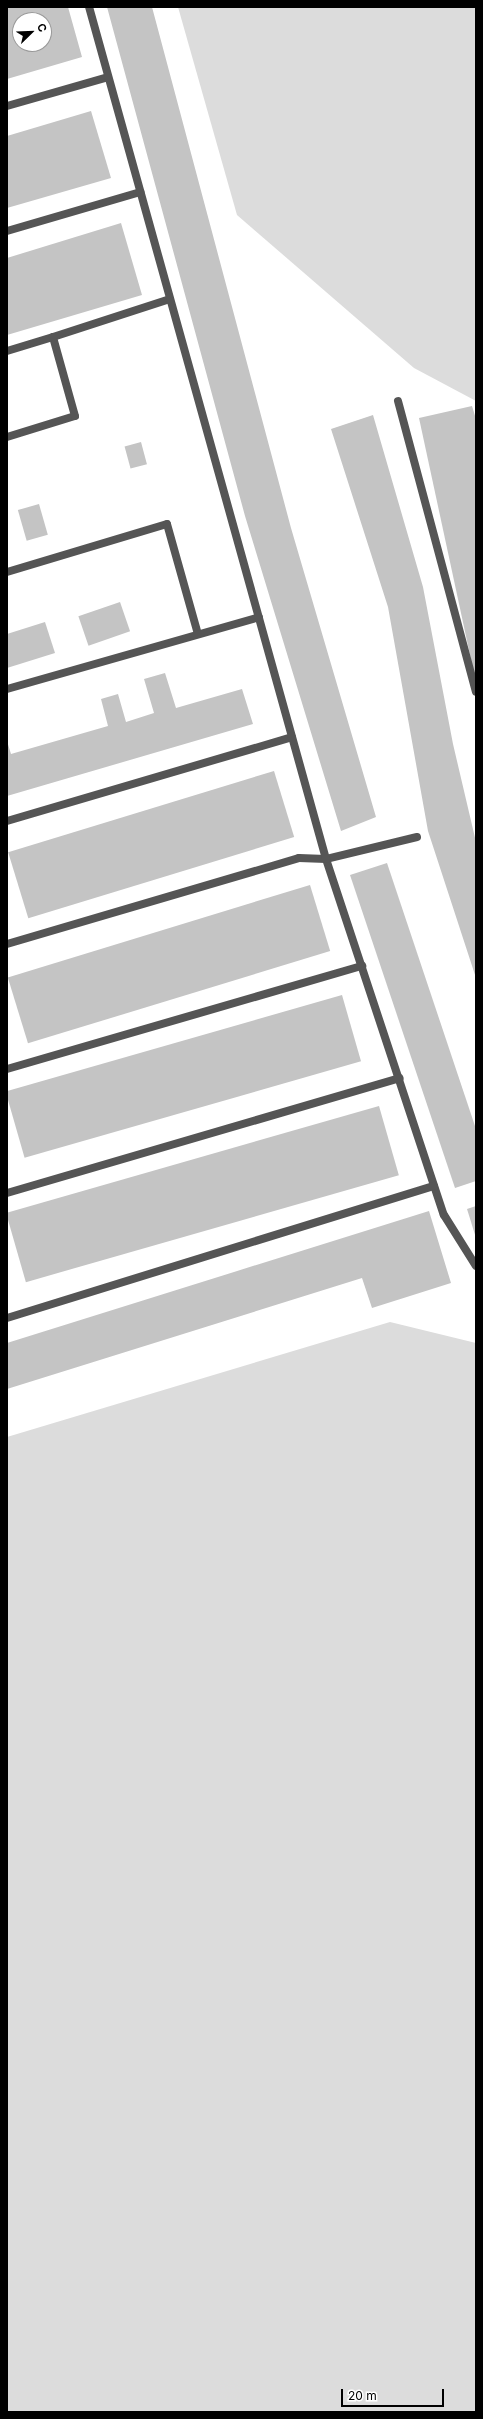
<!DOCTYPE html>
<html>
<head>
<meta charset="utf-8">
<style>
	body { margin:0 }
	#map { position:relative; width:483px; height:2419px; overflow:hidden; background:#fff; font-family:Inter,sans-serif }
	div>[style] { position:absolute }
	.green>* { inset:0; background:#dcdcdc }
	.building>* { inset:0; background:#c4c4c4; transform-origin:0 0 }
	.service>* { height:8px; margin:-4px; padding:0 4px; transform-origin:4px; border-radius:4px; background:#555 }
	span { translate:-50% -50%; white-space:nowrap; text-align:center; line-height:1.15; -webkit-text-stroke:3px #fff; paint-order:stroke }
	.frame { position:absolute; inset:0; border:8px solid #000; pointer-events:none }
	.north { position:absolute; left:12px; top:12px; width:40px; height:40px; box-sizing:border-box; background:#fff; border:1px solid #999; border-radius:50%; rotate:67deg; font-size:11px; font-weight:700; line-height:16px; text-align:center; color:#000 }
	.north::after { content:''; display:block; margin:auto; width:14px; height:18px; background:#000; clip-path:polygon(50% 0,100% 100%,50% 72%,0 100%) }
	.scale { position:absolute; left:341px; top:2389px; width:103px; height:18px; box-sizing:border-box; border:2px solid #000; border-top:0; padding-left:5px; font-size:12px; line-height:14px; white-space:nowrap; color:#000; -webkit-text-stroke:3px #fff; paint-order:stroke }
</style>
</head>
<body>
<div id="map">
	<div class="green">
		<div style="clip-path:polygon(178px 7px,476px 7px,476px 401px,414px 368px,237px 215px)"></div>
		<div style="clip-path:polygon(390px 1322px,476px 1343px,476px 2412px,7px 2412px,7px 1437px)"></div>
	</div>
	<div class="building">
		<div style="clip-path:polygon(evenodd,7px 7px,68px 7px,82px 57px,7px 79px,7px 7px,20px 20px,44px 20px,44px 44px,20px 44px,20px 20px)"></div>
		<div style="clip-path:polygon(107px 7px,152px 7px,291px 528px,376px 817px,341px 831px,245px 516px)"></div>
		<div style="clip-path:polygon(91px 111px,111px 178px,7px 208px,7px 136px)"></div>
		<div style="clip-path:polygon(121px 223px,142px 295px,7px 335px,7px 258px)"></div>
		<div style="clip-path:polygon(472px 406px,476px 419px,475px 678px,419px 418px)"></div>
		<div style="clip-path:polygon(373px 415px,423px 587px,453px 744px,476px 842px,476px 978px,428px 831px,388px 607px,331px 429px)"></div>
		<div style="left:141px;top:442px;width:23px;height:17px;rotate:75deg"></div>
		<div style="left:39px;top:504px;width:32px;height:22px;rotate:74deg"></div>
		<div style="left:120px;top:602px;width:31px;height:44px;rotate:71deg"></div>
		<div style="clip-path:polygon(45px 622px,55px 653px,7px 668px,7px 634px)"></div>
		<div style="clip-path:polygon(165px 673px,176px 708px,242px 689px,253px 724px,7px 796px,7px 741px,11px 754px,108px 726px,101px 699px,118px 694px,126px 722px,154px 713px,144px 679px)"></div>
		<div style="left:274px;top:771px;width:69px;height:278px;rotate:73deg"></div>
		<div style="clip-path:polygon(387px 863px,476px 1129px,476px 1181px,455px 1188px,350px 875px)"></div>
		<div style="left:310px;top:885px;width:69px;height:316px;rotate:73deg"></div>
		<div style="left:342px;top:995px;width:69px;height:350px;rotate:74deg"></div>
		<div style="left:379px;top:1106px;width:72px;height:388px;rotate:74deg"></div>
		<div style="clip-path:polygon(476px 1206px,476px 1238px,467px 1209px)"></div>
		<div style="clip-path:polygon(429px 1211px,451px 1283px,372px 1308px,362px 1278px,7px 1389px,7px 1343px)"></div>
	</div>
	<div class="service">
		<div style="left:7px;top:106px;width:105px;rotate:-16deg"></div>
		<div style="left:7px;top:231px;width:139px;rotate:-16.3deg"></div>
		<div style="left:7px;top:351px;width:48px;rotate:-16.9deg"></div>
		<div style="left:398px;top:401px;width:301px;rotate:75deg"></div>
		<div style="left:7px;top:437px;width:71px;rotate:-17.2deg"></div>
		<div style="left:75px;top:416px;width:82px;rotate:-105.6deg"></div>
		<div style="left:53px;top:337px;width:123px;rotate:-18deg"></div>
		<div style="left:7px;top:572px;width:167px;rotate:-16.7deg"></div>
		<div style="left:167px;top:524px;width:114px;rotate:74.3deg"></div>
		<div style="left:7px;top:689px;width:262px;rotate:-15.9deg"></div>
		<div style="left:7px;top:821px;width:297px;rotate:-16.4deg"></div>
		<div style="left:417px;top:837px;width:94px;rotate:166.4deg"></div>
		<div style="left:326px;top:859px;width:375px;rotate:71.7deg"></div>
		<div style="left:444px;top:1215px;width:60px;rotate:57.9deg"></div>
		<div style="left:7px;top:944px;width:304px;rotate:-16.4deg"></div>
		<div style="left:299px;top:858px;width:27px;rotate:2deg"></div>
		<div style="left:326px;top:859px;width:884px;rotate:-105.54deg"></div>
		<div style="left:7px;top:1069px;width:370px;rotate:-16.2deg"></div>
		<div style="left:7px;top:1193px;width:409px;rotate:-16.3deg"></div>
		<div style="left:7px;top:1318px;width:447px;rotate:-17.2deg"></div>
	</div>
	<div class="frame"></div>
	<div class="north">С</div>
	<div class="scale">20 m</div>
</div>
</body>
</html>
